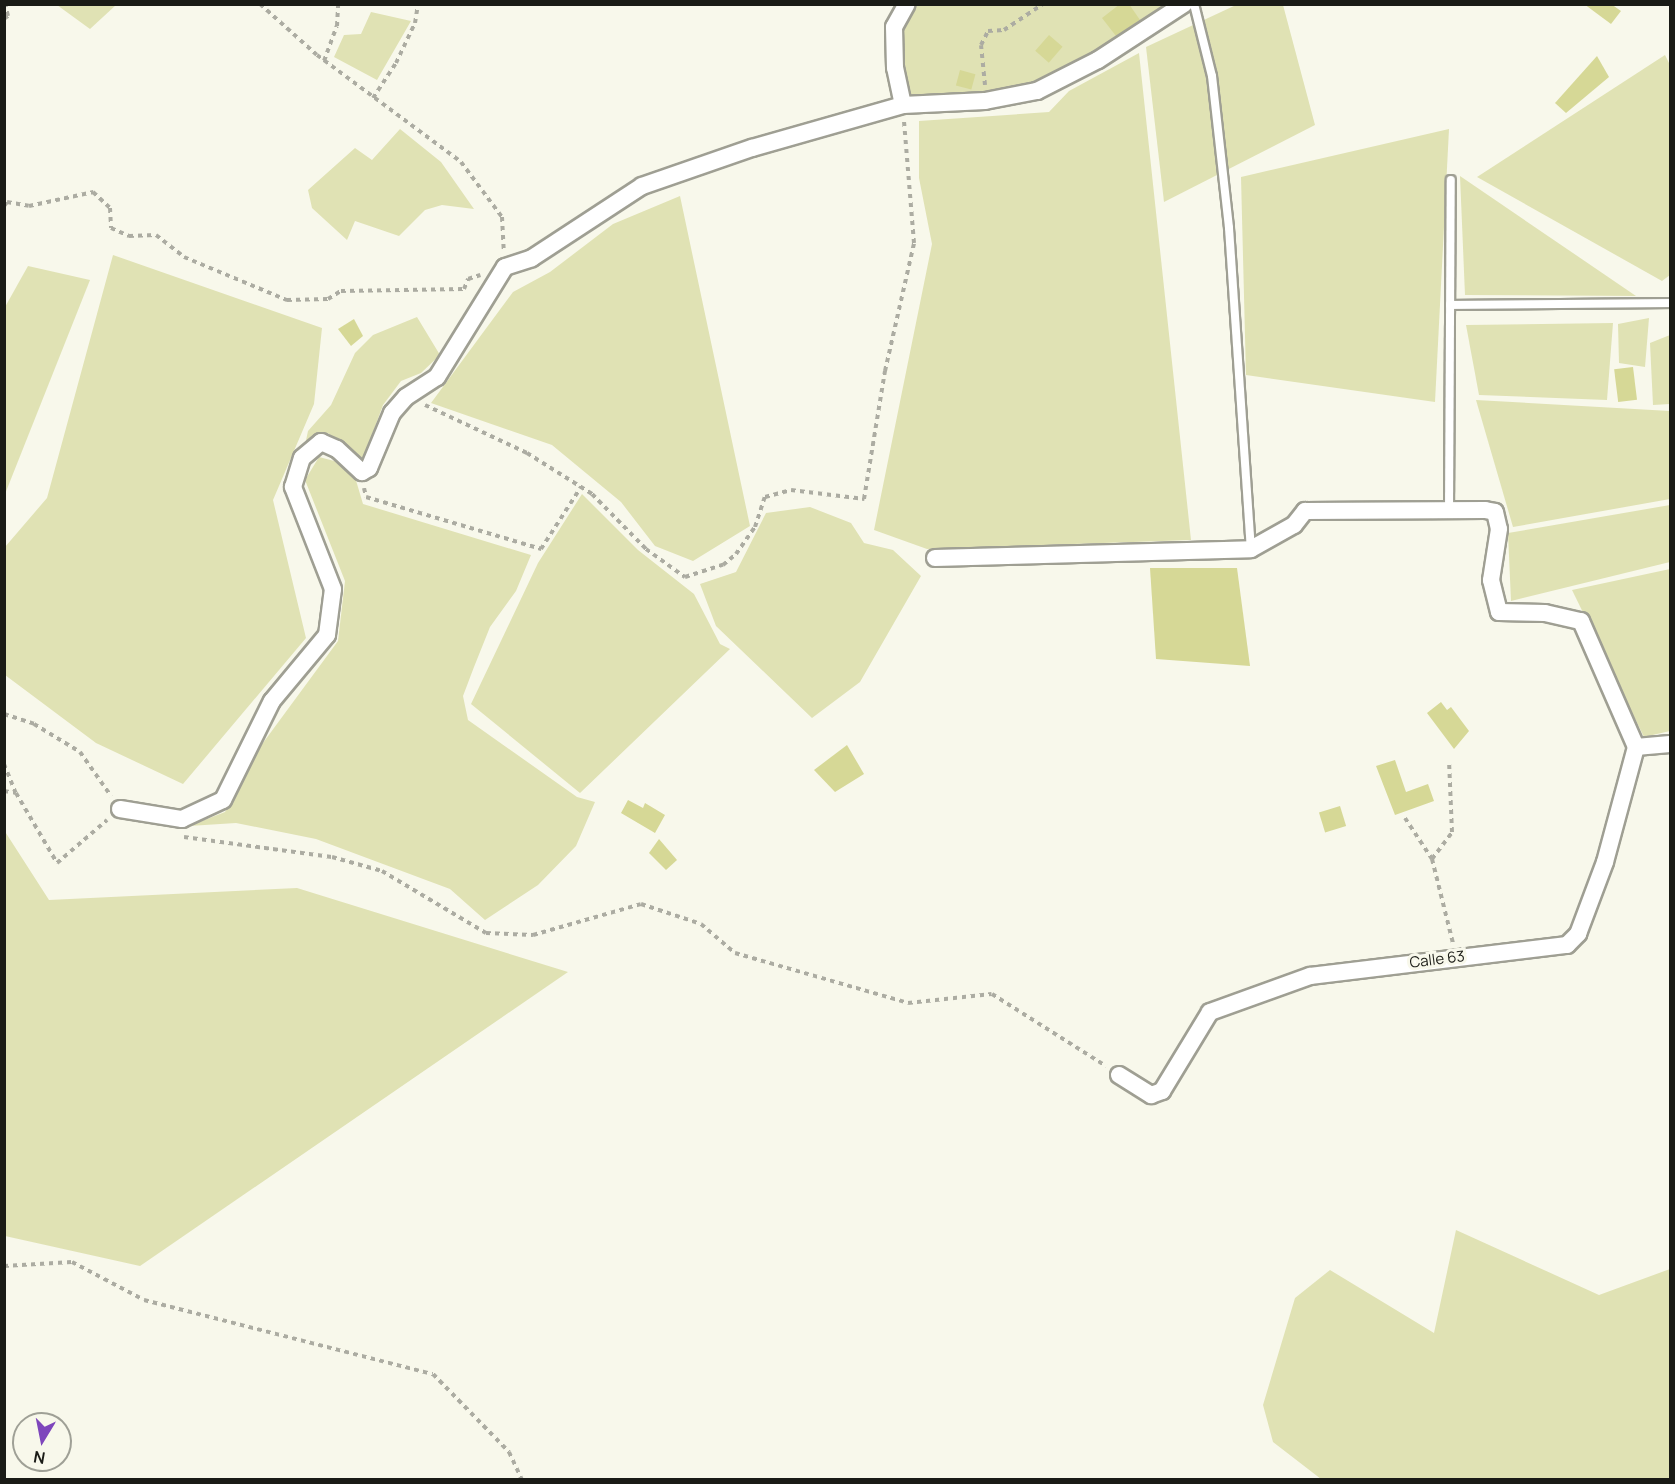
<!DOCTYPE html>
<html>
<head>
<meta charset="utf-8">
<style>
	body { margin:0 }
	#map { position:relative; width:1675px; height:1484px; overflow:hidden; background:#f8f8eb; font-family:Manrope,sans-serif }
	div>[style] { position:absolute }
	.green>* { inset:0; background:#e0e2b4 }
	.building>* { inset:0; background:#d6d896; transform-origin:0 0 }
	.path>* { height:4px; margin-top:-2px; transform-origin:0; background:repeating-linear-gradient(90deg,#acaca2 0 4.5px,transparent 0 9px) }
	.roads { filter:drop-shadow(2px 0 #9f9f93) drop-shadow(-2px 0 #9f9f93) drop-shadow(0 2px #9f9f93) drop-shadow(0 -2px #9f9f93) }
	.lane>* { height:8px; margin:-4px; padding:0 4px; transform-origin:4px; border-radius:4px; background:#fff }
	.street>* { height:16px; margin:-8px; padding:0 8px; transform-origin:8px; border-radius:8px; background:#fff }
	span { translate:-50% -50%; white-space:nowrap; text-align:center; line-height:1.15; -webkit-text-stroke:6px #f8f8eb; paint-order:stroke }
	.street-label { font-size:15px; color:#1a1b16 }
	.frame { position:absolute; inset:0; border:6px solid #1a1b16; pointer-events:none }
	.north { position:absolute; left:12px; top:1412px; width:60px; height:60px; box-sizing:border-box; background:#f8f8eb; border:2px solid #9fa096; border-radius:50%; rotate:190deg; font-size:16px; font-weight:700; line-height:24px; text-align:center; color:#1a1b16 }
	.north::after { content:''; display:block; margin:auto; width:21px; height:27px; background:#7e46bc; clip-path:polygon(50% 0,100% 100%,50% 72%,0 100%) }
</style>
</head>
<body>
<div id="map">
	<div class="green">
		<div style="clip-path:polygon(57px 5px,116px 5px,90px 29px)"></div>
		<div style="clip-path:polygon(907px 5px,1184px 5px,1037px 91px,903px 105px,894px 27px)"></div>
		<div style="clip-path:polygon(1236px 5px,1283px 5px,1315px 125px,1164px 202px,1146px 47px)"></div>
		<div style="clip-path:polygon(371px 12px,411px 21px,377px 80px,334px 57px,344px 35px,361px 34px)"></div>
		<div style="clip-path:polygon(1139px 53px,1191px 540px,927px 549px,874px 530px,932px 244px,919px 178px,919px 121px,1049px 112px,1069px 91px)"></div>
		<div style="clip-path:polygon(1665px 55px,1670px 65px,1670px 275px,1662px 281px,1477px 177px)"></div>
		<div style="clip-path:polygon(400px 129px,441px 162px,474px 209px,442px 205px,425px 210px,399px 236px,355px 221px,347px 240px,312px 208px,308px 190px,355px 148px,372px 160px)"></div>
		<div style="clip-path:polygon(1449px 129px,1435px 402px,1246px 375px,1241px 177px)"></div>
		<div style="clip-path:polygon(1460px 176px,1636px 296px,1465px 295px)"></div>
		<div style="clip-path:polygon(680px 196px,750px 526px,693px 561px,655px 546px,621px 502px,552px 445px,431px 403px,513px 292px,550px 272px,613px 224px)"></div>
		<div style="clip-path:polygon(113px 255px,322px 328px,314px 404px,273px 500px,306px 638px,183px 784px,96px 743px,5px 675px,5px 547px,47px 498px)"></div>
		<div style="clip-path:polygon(28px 266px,90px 280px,5px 494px,5px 307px)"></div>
		<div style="clip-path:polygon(417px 317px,440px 355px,421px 373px,401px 381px,383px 405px,362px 462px,328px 433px,314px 435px,305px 445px,308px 431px,331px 405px,355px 353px,373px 335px)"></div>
		<div style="clip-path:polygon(1649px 318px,1645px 367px,1619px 363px,1618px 324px)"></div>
		<div style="clip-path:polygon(1613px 323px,1607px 400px,1479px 395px,1466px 325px)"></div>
		<div style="clip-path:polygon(1670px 335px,1670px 404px,1653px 405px,1650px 343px)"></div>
		<div style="clip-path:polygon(1476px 400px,1670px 411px,1670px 499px,1513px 527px)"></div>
		<div style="clip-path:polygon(319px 457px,338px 462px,355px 477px,363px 504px,531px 555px,516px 591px,490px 627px,474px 667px,463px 696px,468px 720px,577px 797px,595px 802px,576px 846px,538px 885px,485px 920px,450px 889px,316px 839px,236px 823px,189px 826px,225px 812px,260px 747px,338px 641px,345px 581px,305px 480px)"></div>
		<div style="clip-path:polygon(582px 494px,638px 550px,694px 594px,720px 644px,730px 649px,580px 793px,471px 704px,538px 563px)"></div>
		<div style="clip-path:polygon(1670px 505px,1670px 562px,1511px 601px,1508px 533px)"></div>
		<div style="clip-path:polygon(810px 507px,851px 523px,864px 543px,893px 550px,921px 576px,860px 682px,812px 718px,716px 626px,700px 584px,736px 572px,766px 513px)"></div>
		<div style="clip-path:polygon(1670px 569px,1670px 731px,1644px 737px,1572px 590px)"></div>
		<div style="clip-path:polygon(4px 830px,49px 900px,297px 888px,568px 972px,140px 1266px,5px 1236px)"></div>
		<div style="clip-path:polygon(1456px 1230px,1599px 1295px,1670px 1269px,1670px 1479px,1321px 1479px,1273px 1442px,1263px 1405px,1295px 1298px,1330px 1270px,1434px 1333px)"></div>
	</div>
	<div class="building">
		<div style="clip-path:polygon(1120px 4px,1129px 4px,1140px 20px,1116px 36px,1102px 18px)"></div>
		<div style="clip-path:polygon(1584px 4px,1611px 4px,1621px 11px,1611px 24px)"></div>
		<div style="left:1049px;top:35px;width:18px;height:21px;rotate:41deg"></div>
		<div style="clip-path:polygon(1597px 56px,1609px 77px,1566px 113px,1555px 103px)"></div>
		<div style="left:960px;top:70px;width:16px;height:16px;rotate:15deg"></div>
		<div style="clip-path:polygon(354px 319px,363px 336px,351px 346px,338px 329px)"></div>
		<div style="left:1633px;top:367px;width:33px;height:19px;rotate:83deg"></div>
		<div style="clip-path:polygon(1150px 568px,1237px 568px,1250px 666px,1156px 659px)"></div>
		<div style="clip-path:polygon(1441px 702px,1447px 710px,1451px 707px,1469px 731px,1454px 749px,1427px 713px)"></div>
		<div style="clip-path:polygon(847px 745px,864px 774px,835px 792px,814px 770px)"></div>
		<div style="clip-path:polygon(1395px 760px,1406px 792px,1428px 784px,1434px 801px,1395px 815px,1376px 766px)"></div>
		<div style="clip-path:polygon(628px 800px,643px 808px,645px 803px,665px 815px,655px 833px,621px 813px)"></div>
		<div style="left:1340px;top:806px;width:21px;height:22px;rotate:73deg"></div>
		<div style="clip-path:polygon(659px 839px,677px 860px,666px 870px,649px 853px)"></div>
	</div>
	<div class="path">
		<div style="left:260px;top:4px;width:76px;rotate:41.8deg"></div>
		<div style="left:317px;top:55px;width:179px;rotate:36.6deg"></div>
		<div style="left:461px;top:162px;width:69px;rotate:53.3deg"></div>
		<div style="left:502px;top:217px;width:33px;rotate:87deg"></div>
		<div style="left:4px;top:19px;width:5px;rotate:-37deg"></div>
		<div style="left:8px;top:16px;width:12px;rotate:-104deg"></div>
		<div style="left:324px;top:61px;width:37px;rotate:-70deg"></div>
		<div style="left:337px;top:26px;width:22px;rotate:-87deg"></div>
		<div style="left:985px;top:85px;width:40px;rotate:-95.7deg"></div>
		<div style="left:981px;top:45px;width:16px;rotate:-63deg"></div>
		<div style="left:988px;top:31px;width:16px;rotate:-4deg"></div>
		<div style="left:1004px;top:30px;width:47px;rotate:-33.7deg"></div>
		<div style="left:373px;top:98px;width:42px;rotate:-56.7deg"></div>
		<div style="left:396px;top:63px;width:44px;rotate:-64.6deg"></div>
		<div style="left:415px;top:23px;width:19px;rotate:-81deg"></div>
		<div style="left:4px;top:206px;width:5px;rotate:-53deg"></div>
		<div style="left:7px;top:202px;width:22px;rotate:10deg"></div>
		<div style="left:29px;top:206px;width:66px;rotate:-12.3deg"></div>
		<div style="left:93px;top:192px;width:23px;rotate:43deg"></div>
		<div style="left:110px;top:208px;width:20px;rotate:87deg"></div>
		<div style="left:111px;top:228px;width:20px;rotate:24deg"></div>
		<div style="left:129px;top:236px;width:27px;rotate:-2deg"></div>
		<div style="left:156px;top:235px;width:36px;rotate:38deg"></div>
		<div style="left:184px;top:257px;width:112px;rotate:22.7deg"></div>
		<div style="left:287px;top:300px;width:41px;rotate:-1.4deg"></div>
		<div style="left:328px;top:299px;width:15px;rotate:-32deg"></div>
		<div style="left:341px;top:291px;width:123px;rotate:-0.9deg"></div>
		<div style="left:464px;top:289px;width:11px;rotate:-68deg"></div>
		<div style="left:468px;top:279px;width:13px;rotate:-18deg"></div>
		<div style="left:425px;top:405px;width:113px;rotate:25.2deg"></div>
		<div style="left:527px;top:453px;width:77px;rotate:32.2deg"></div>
		<div style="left:592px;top:494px;width:77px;rotate:45.5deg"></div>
		<div style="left:646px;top:549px;width:48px;rotate:35.7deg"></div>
		<div style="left:685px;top:577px;width:40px;rotate:-18deg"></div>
		<div style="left:723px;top:565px;width:17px;rotate:-40deg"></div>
		<div style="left:736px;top:554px;width:33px;rotate:-55deg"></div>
		<div style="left:755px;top:527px;width:32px;rotate:-72deg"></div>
		<div style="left:765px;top:497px;width:27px;rotate:-15deg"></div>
		<div style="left:791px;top:490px;width:74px;rotate:7deg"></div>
		<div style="left:864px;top:499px;width:130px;rotate:-80.7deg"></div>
		<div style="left:885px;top:371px;width:131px;rotate:-77.2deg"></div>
		<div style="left:914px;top:243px;width:122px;rotate:-94.7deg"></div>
		<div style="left:364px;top:488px;width:9px;rotate:77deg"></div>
		<div style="left:366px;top:497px;width:183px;rotate:16.5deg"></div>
		<div style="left:541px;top:549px;width:74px;rotate:-57.2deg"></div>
		<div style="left:4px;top:714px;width:32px;rotate:18deg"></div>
		<div style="left:34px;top:724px;width:54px;rotate:31.3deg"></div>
		<div style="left:80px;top:752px;width:54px;rotate:54.8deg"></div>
		<div style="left:4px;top:764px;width:31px;rotate:68deg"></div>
		<div style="left:4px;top:791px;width:12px;rotate:9deg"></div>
		<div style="left:16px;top:793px;width:81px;rotate:59.6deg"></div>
		<div style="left:57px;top:863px;width:66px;rotate:-40.7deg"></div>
		<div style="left:1405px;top:818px;width:49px;rotate:56.6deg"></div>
		<div style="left:1432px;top:859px;width:87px;rotate:76deg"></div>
		<div style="left:184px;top:837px;width:149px;rotate:7.7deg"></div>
		<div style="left:332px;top:857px;width:52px;rotate:15.6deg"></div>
		<div style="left:382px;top:871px;width:121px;rotate:30.8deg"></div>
		<div style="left:486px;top:933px;width:47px;rotate:2.4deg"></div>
		<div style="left:533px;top:935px;width:112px;rotate:-16deg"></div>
		<div style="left:641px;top:904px;width:63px;rotate:18.4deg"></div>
		<div style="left:701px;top:924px;width:45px;rotate:40.5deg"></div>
		<div style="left:735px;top:953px;width:180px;rotate:16.1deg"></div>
		<div style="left:908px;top:1003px;width:84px;rotate:-6.1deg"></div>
		<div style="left:992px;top:994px;width:135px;rotate:32.3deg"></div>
		<div style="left:1432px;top:859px;width:34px;rotate:-53deg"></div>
		<div style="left:1452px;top:832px;width:72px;rotate:-92.4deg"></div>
		<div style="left:4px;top:1266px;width:68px;rotate:-3.4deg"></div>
		<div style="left:72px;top:1262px;width:81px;rotate:27.8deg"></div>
		<div style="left:144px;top:1300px;width:298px;rotate:14.4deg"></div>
		<div style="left:433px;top:1374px;width:109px;rotate:45.7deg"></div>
		<div style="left:509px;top:1452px;width:31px;rotate:65deg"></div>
	</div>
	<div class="roads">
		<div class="lane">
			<div style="left:1194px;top:4px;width:74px;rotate:76deg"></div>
			<div style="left:1212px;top:76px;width:153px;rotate:83.6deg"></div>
			<div style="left:1229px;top:228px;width:322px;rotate:86.1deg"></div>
			<div style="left:1450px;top:305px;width:220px;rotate:-0.5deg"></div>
			<div style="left:1449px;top:511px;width:331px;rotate:-89.7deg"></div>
		</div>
		<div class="street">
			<div style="left:903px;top:105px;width:38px;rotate:-102deg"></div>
			<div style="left:895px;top:68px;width:41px;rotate:-91.4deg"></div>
			<div style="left:894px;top:27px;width:26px;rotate:-61deg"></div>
			<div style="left:935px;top:558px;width:316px;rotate:-1.6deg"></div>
			<div style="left:1251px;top:549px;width:49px;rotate:-29.2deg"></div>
			<div style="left:1294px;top:525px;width:18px;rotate:-52deg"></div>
			<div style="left:1305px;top:511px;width:180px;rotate:-0.3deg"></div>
			<div style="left:1485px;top:510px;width:10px;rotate:11deg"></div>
			<div style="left:1495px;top:512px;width:17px;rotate:77deg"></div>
			<div style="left:1499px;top:529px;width:52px;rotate:98.9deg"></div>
			<div style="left:1491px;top:580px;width:33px;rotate:76deg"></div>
			<div style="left:1499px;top:612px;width:46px;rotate:1.2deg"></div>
			<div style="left:1545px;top:613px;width:37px;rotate:13deg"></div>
			<div style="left:1581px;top:621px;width:137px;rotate:66.4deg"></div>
			<div style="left:1636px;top:747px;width:34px;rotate:-5deg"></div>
			<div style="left:120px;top:809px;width:63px;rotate:9.2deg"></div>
			<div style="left:182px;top:819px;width:45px;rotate:-24.9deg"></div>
			<div style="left:223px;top:800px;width:110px;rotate:-63.7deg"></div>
			<div style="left:272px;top:701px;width:86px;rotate:-50.2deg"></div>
			<div style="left:327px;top:635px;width:46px;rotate:-82.6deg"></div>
			<div style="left:333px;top:589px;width:110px;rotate:-111.4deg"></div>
			<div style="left:293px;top:487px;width:30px;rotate:-73deg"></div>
			<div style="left:302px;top:458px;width:25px;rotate:-40deg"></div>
			<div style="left:321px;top:442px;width:17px;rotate:24deg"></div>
			<div style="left:337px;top:449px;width:34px;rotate:43deg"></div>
			<div style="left:362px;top:472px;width:8px;rotate:-30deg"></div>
			<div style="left:369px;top:468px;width:60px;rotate:-67.3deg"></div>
			<div style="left:392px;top:413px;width:21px;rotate:-49deg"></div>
			<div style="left:406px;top:397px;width:37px;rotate:-33deg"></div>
			<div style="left:437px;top:377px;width:129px;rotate:-58.3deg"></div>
			<div style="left:505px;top:267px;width:28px;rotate:-18deg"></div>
			<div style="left:532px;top:258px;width:131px;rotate:-33.2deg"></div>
			<div style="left:642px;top:186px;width:116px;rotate:-19.1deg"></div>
			<div style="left:752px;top:148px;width:157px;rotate:-15.9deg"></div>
			<div style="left:903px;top:105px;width:82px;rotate:-2.8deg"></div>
			<div style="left:985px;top:101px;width:53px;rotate:-10.9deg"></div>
			<div style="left:1037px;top:91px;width:68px;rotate:-26.9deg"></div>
			<div style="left:1098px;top:60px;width:103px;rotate:-33.1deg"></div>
			<div style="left:1119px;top:1075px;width:38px;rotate:32deg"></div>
			<div style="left:1151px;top:1095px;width:12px;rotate:-20deg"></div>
			<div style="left:1162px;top:1091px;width:92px;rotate:-58.7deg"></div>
			<div style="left:1210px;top:1012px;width:106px;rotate:-19.8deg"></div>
			<div style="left:1310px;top:976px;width:259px;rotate:-6.9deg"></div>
			<div style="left:1567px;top:945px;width:16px;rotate:-45deg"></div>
			<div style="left:1578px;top:934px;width:77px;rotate:-69.4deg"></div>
			<div style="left:1605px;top:862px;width:119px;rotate:-74.9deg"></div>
		</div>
	</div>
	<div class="street-label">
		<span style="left:1437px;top:959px;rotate:-7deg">Calle 63</span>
	</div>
	<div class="frame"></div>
	<div class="north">N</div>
</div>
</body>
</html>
